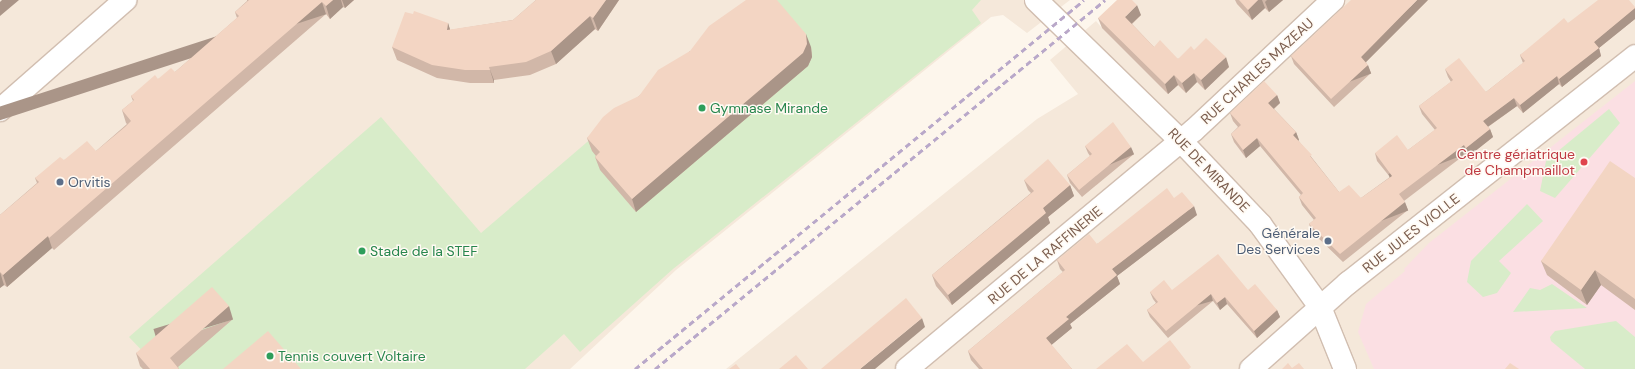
<!DOCTYPE html>
<html>
<head>
<meta charset="utf-8">
<style>
	body { margin:0 }
	#map { position:relative; width:1635px; height:369px; overflow:hidden; background:#fdf6ec; font-family:"DM Sans",sans-serif }
	div>[style] { position:absolute }
	.residential>* { inset:0; background:#f5e8da }
	.medical>* { inset:0; background:#fbdfe3 }
	.green>* { inset:0; background:#d8ecc9 }
	.roads { filter:drop-shadow(1px 0 #d1beb0) drop-shadow(-1px 0 #d1beb0) drop-shadow(0 1px #d1beb0) drop-shadow(0 -1px #d1beb0) }
	.street>* { height:22px; margin:-11px; padding:0 11px; transform-origin:11px; border-radius:11px; background:#fff }
	.secondary>* { height:22px; margin:-11px; padding:0 11px; transform-origin:11px; border-radius:11px; background:#fff }
	.rail>* { height:3px; margin-top:-1.5px; transform-origin:0; background:repeating-linear-gradient(90deg,#b9a8c9 0 6px,transparent 0 10px) }
	.wall>* { inset:0; background:#d1b7a8 }
	.shaded-wall>* { inset:0; background:#aa9588; transform-origin:0 0 }
	.building>* { inset:0; background:#f3d5c3 }
	.dots>* { width:11px; height:11px; translate:-50% -50%; box-sizing:border-box; border:2px solid #fffaf3; border-radius:50% }
	span { translate:-50% -50%; white-space:nowrap; text-align:center; line-height:1.15; -webkit-text-stroke:3px #fffaf3; paint-order:stroke }
	.street-label { font-size:14px; color:#7a5c4d }
	.leisure-label { font-size:14px; color:#27864d }
	.left { translate:0 -50%; text-align:left }
	.health-label { font-size:14px; color:#be3a42 }
	.right { translate:-100% -50%; text-align:right }
	.service-label { font-size:14px; color:#4e5e75 }
</style>
</head>
<body>
<div id="map">
	<div class="residential">
		<div style="clip-path:polygon(0 0,1070px 0,1027px 33px,1003px 15px,991px 17px,676px 270px,570px 369px,0 369px)"></div>
		<div style="clip-path:polygon(1131px 0,1635px 0,1635px 369px,726px 369px,1037px 119px,1078px 94px,1050px 60px,1096px 21px,1102px 28px)"></div>
	</div>
	<div class="medical">
		<div style="clip-path:polygon(1635px 81px,1635px 369px,1374px 369px,1358px 332px,1366px 304px,1405px 271px,1404px 269px,1429px 243px)"></div>
	</div>
	<div class="green">
		<div style="clip-path:polygon(753px 0,981px 0,972px 10px,981px 23px,673px 269px,580px 352px,564px 334px,525px 369px,143px 369px,140px 366px,149px 358px,129px 337px,381px 117px,481px 233px)"></div>
		<div style="clip-path:polygon(1609px 109px,1620px 123px,1555px 198px,1540px 191px,1546px 161px)"></div>
		<div style="clip-path:polygon(1527px 204px,1543px 221px,1499px 261px,1511px 273px,1497px 293px,1483px 297px,1467px 282px,1471px 261px)"></div>
		<div style="clip-path:polygon(1552px 284px,1587px 308px,1513px 312px,1530px 288px,1540px 290px)"></div>
		<div style="clip-path:polygon(1616px 321px,1635px 337px,1635px 369px,1585px 369px,1551px 341px,1550px 337px,1555px 331px)"></div>
	</div>
	<div class="roads">
		<div class="street">
			<div style="left:907px;top:369px;width:372px;rotate:-39.8deg"></div>
			<div style="left:1193px;top:131px;width:192px;rotate:-43.1deg"></div>
			<div style="left:1251px;top:369px;width:130px;rotate:-41.6deg"></div>
			<div style="left:1348px;top:283px;width:366px;rotate:-38.3deg"></div>
		</div>
		<div class="secondary">
			<div style="left:1036px;top:0;width:202px;rotate:44.2deg"></div>
			<div style="left:1181px;top:141px;width:115px;rotate:46.4deg"></div>
			<div style="left:1260px;top:224px;width:102px;rotate:54.1deg"></div>
			<div style="left:1320px;top:307px;width:67px;rotate:68deg"></div>
			<div style="left:0;top:110px;width:167px;rotate:-41.3deg"></div>
		</div>
	</div>
	<div class="rail">
		<div style="left:635px;top:369px;width:581px;rotate:-39.41deg"></div>
		<div style="left:655px;top:369px;width:582px;rotate:-39.35deg"></div>
	</div>
	<div class="wall">
		<div style="clip-path:polygon(247px 0,354px 0,345px 8px,343px 7px,330px 19px,326px 14px,54px 250px,52px 248px,7px 287px,4px 285px,0 288px,0 214px,0 215px,37px 183px,35px 178px,64px 160px,96px 151px,127px 124px,126px 123px,122px 110px,133px 101px,131px 96px,158px 79px,175px 72px,237px 18px,235px 12px,247px 1px)"></div>
		<div style="clip-path:polygon(536px 0,619px 0,598px 31px,595px 29px,556px 64px,530px 75px,494px 80px,494px 83px,470px 83px,437px 78px,397px 60px,392px 47px,448px 23px,450px 30px,513px 20px)"></div>
		<div style="clip-path:polygon(1235px 0,1283px 0,1269px 12px,1265px 8px,1252px 20px,1237px 4px)"></div>
		<div style="clip-path:polygon(1428px 0,1366px 62px,1371px 73px,1334px 107px,1294px 64px,1291px 56px)"></div>
		<div style="clip-path:polygon(1635px 7px,1635px 19px,1599px 48px,1601px 56px,1562px 87px,1559px 84px,1523px 113px,1517px 106px,1488px 127px,1490px 129px,1493px 137px,1469px 156px,1467px 153px,1404px 201px,1408px 210px,1343px 262px,1312px 232px,1309px 224px,1314px 220px,1302px 205px,1299px 197px,1301px 195px,1260px 146px,1246px 158px,1234px 142px,1231px 134px,1238px 127px,1233px 121px,1230px 113px,1277px 95px,1280px 103px,1274px 109px,1296px 132px,1299px 140px,1298px 140px,1339px 192px,1361px 198px,1390px 177px,1377px 161px,1375px 153px,1408px 150px,1435px 130px,1422px 114px,1419px 106px,1451px 82px,1448px 77px,1445px 69px,1486px 92px,1523px 63px,1520px 55px,1568px 23px)"></div>
		<div style="clip-path:polygon(1141px 15px,1132px 24px,1154px 47px,1178px 59px,1194px 50px,1229px 67px,1205px 90px,1197px 82px,1186px 93px,1178px 85px,1168px 94px,1102px 28px,1098px 18px)"></div>
		<div style="clip-path:polygon(811px 47px,812px 57px,808px 66px,636px 212px,600px 170px,595px 157px,596px 156px,592px 151px,587px 138px,639px 96px,690px 51px)"></div>
		<div style="clip-path:polygon(1085px 146px,1134px 154px,1082px 197px,1070px 183px,1067px 175px,1090px 156px,1088px 153px)"></div>
		<div style="clip-path:polygon(1635px 178px,1635px 310px,1601px 285px,1587px 305px,1547px 275px,1541px 261px)"></div>
		<div style="clip-path:polygon(1024px 180px,1070px 185px,1074px 196px,1048px 217px,1050px 223px,952px 305px,936px 286px,932px 275px,1031px 193px,1028px 190px)"></div>
		<div style="clip-path:polygon(1174px 198px,1197px 215px,1117px 276px,1120px 284px,1070px 324px,1072px 328px,1051px 345px,1072px 369px,979px 369px,971px 360px,968px 351px,1063px 272px,1060px 269px,1057px 260px,1097px 244px)"></div>
		<div style="clip-path:polygon(1172px 290px,1248px 290px,1277px 310px,1280px 317px,1257px 338px,1227px 304px,1220px 310px,1213px 301px,1168px 338px,1150px 317px,1147px 310px,1156px 303px,1153px 299px,1150px 292px)"></div>
		<div style="clip-path:polygon(233px 319px,178px 367px,179px 369px,143px 369px,140px 366px,136px 353px)"></div>
	</div>
	<div class="shaded-wall">
		<div style="clip-path:polygon(2px 0,19px 0,0 16px,0 2px)"></div>
		<div style="clip-path:polygon(333px 0,341px 0,343px 7px,330px 19px,326px 6px)"></div>
		<div style="clip-path:polygon(342px 0,354px 0,345px 8px)"></div>
		<div style="clip-path:polygon(606px 0,619px 0,598px 31px,593px 18px)"></div>
		<div style="clip-path:polygon(1258px 0,1262px 0,1265px 8px,1252px 20px,1248px 10px)"></div>
		<div style="clip-path:polygon(1267px 0,1283px 0,1269px 12px,1265px 2px)"></div>
		<div style="clip-path:polygon(1417px 0,1428px 0,1363px 65px,1361px 57px)"></div>
		<div style="left:322px;top:2px;width:13px;height:361px;rotate:72deg"></div>
		<div style="clip-path:polygon(1137px 5px,1141px 15px,1128px 27px,1125px 17px)"></div>
		<div style="clip-path:polygon(1635px 8px,1635px 19px,1599px 48px,1601px 56px,1562px 87px,1559px 79px,1594px 42px)"></div>
		<div style="clip-path:polygon(590px 16px,595px 29px,556px 64px,551px 51px)"></div>
		<div style="clip-path:polygon(448px 23px,452px 36px,447px 30px)"></div>
		<div style="clip-path:polygon(806px 34px,811px 47px,812px 57px,808px 66px,636px 212px,632px 199px)"></div>
		<div style="clip-path:polygon(1226px 57px,1229px 67px,1205px 90px,1201px 80px)"></div>
		<div style="left:1368px;top:65px;width:9px;height:50px;rotate:69deg"></div>
		<div style="clip-path:polygon(489px 67px,494px 80px,494px 83px,490px 70px)"></div>
		<div style="clip-path:polygon(1194px 73px,1197px 82px,1186px 93px,1182px 83px)"></div>
		<div style="clip-path:polygon(1174px 75px,1178px 85px,1168px 94px,1165px 84px)"></div>
		<div style="clip-path:polygon(1557px 76px,1559px 84px,1523px 113px,1520px 105px)"></div>
		<div style="clip-path:polygon(1277px 95px,1280px 103px,1271px 111px,1268px 103px)"></div>
		<div style="clip-path:polygon(1514px 98px,1517px 106px,1486px 128px,1483px 121px)"></div>
		<div style="clip-path:polygon(1490px 129px,1493px 137px,1469px 156px,1466px 148px)"></div>
		<div style="clip-path:polygon(1296px 132px,1299px 140px,1296px 143px,1293px 135px)"></div>
		<div style="clip-path:polygon(1257px 138px,1260px 146px,1246px 158px,1243px 150px)"></div>
		<div style="left:1464px;top:145px;width:9px;height:81px;rotate:69deg"></div>
		<div style="left:1131px;top:147px;width:8px;height:67px;rotate:67deg"></div>
		<div style="clip-path:polygon(1070px 185px,1074px 196px,1048px 217px,1050px 223px,952px 305px,948px 295px,1043px 208px)"></div>
		<div style="left:1405px;top:202px;width:9px;height:83px;rotate:69deg"></div>
		<div style="clip-path:polygon(1194px 206px,1197px 215px,1117px 276px,1120px 284px,1070px 324px,1072px 328px,1049px 347px,1046px 338px,1066px 317px,1112px 269px)"></div>
		<div style="clip-path:polygon(48px 236px,52px 248px,7px 287px,3px 275px)"></div>
		<div style="clip-path:polygon(1595px 270px,1601px 285px,1587px 305px,1581px 290px)"></div>
		<div style="clip-path:polygon(0 272px,4px 285px,0 288px)"></div>
		<div style="left:1211px;top:294px;width:7px;height:58px;rotate:74deg"></div>
		<div style="clip-path:polygon(1225px 297px,1227px 304px,1220px 310px,1217px 303px)"></div>
		<div style="left:229px;top:306px;width:14px;height:79px;rotate:73deg"></div>
		<div style="clip-path:polygon(1277px 310px,1280px 317px,1257px 338px,1254px 331px)"></div>
		<div style="clip-path:polygon(922px 318px,925px 327px,875px 369px,860px 369px)"></div>
	</div>
	<div class="building">
		<div style="clip-path:polygon(249px 0,333px 0,326px 6px,322px 2px,49px 238px,48px 236px,3px 275px,0 272px,0 214px,0 215px,39px 182px,35px 178px,60px 157px,64px 160px,87px 141px,96px 151px,125px 127px,131px 121px,122px 110px,134px 100px,131px 96px,155px 75px,158px 79px,171px 68px,175px 72px,239px 16px,235px 12px)"></div>
		<div style="clip-path:polygon(536px 0,606px 0,593px 18px,590px 16px,551px 51px,526px 62px,489px 67px,490px 70px,465px 70px,432px 65px,392px 47px,405px 12px,413px 14px,414px 11px,448px 23px,447px 30px,513px 20px)"></div>
		<div style="clip-path:polygon(746px 0,777px 0,806px 34px,807px 44px,803px 53px,632px 199px,595px 157px,600px 152px,587px 138px,603px 117px,614px 108px,639px 96px,658px 70px,690px 51px,709px 26px)"></div>
		<div style="clip-path:polygon(1117px 0,1132px 0,1137px 5px,1125px 17px,1154px 47px,1160px 40px,1178px 59px,1191px 46px,1194px 50px,1206px 38px,1226px 57px,1201px 80px,1194px 73px,1182px 83px,1174px 75px,1165px 84px,1098px 18px)"></div>
		<div style="clip-path:polygon(1239px 0,1258px 0,1248px 10px)"></div>
		<div style="clip-path:polygon(1351px 0,1417px 0,1361px 57px,1368px 65px,1331px 99px,1291px 56px)"></div>
		<div style="clip-path:polygon(1598px 0,1629px 0,1635px 7px,1635px 8px,1594px 42px,1599px 48px,1559px 79px,1557px 76px,1520px 105px,1514px 98px,1483px 121px,1490px 129px,1466px 148px,1464px 145px,1399px 194px,1405px 202px,1340px 254px,1309px 224px,1316px 218px,1299px 197px,1303px 193px,1257px 138px,1243px 150px,1231px 134px,1241px 125px,1230px 113px,1264px 81px,1277px 95px,1268px 103px,1296px 132px,1293px 135px,1312px 155px,1310px 156px,1339px 192px,1349px 185px,1361px 198px,1392px 176px,1375px 153px,1397px 135px,1408px 150px,1437px 128px,1419px 106px,1453px 80px,1445px 69px,1459px 58px,1486px 92px,1525px 61px,1520px 55px,1556px 25px,1564px 18px,1568px 23px)"></div>
		<div style="clip-path:polygon(1113px 122px,1131px 147px,1079px 190px,1067px 175px,1092px 154px,1085px 146px)"></div>
		<div style="clip-path:polygon(1048px 159px,1070px 185px,1043px 208px,1046px 213px,948px 295px,932px 275px,1034px 191px,1024px 180px)"></div>
		<div style="clip-path:polygon(1610px 161px,1635px 178px,1635px 299px,1595px 270px,1581px 290px,1541px 261px)"></div>
		<div style="clip-path:polygon(1167px 188px,1174px 198px,1182px 192px,1194px 206px,1112px 269px,1117px 275px,1066px 317px,1069px 319px,1046px 338px,1072px 369px,983px 369px,968px 351px,1065px 270px,1057px 260px,1089px 234px,1097px 244px)"></div>
		<div style="clip-path:polygon(1218px 254px,1248px 290px,1255px 284px,1277px 310px,1254px 331px,1225px 297px,1217px 303px,1211px 294px,1166px 331px,1147px 310px,1158px 302px,1150px 292px,1164px 280px,1172px 290px)"></div>
		<div style="clip-path:polygon(212px 287px,229px 306px,170px 358px,179px 369px,150px 369px,136px 353px)"></div>
		<div style="clip-path:polygon(906px 298px,922px 318px,860px 369px,821px 369px)"></div>
		<div style="clip-path:polygon(268px 331px,301px 369px,223px 369px)"></div>
		<div style="clip-path:polygon(1170px 340px,1191px 367px,1189px 369px,1096px 369px,1127px 344px,1143px 362px)"></div>
		<div style="clip-path:polygon(796px 355px,808px 369px,779px 369px)"></div>
		<div style="clip-path:polygon(1288px 363px,1292px 368px,1299px 363px,1304px 369px,1282px 369px)"></div>
		<div style="clip-path:polygon(1510px 363px,1519px 369px,1505px 369px)"></div>
		<div style="clip-path:polygon(736px 364px,740px 369px,729px 369px)"></div>
	</div>
	<div class="dots">
		<div style="left:702px;top:108px;background:#2e9e5b"></div>
		<div style="left:1584px;top:162px;background:#e0444e"></div>
		<div style="left:60px;top:182px;background:#5c6f8a"></div>
		<div style="left:1328px;top:241px;background:#5c6f8a"></div>
		<div style="left:362px;top:251px;background:#2e9e5b"></div>
		<div style="left:270px;top:356px;background:#2e9e5b"></div>
	</div>
	<div class="street-label">
		<span style="left:1257px;top:71px;rotate:-43deg">RUE CHARLES MAZEAU</span>
		<span style="left:1209px;top:170px;rotate:46deg">RUE DE MIRANDE</span>
		<span style="left:1411px;top:233px;rotate:-38deg">RUE JULES VIOLLE</span>
		<span style="left:1045px;top:255px;rotate:-40deg">RUE DE LA RAFFINERIE</span>
	</div>
	<div class="leisure-label">
		<span class="left" style="left:710px;top:108px">Gymnase Mirande</span>
		<span class="left" style="left:370px;top:251px">Stade de la STEF</span>
		<span class="left" style="left:278px;top:356px">Tennis couvert Voltaire</span>
	</div>
	<div class="health-label">
		<span class="right" style="left:1575px;top:162px">Centre gériatrique<br>de Champmaillot</span>
	</div>
	<div class="service-label">
		<span class="left" style="left:68px;top:182px">Orvitis</span>
		<span class="right" style="left:1320px;top:241px">Générale<br>Des Services</span>
	</div>
</div>
</body>
</html>
